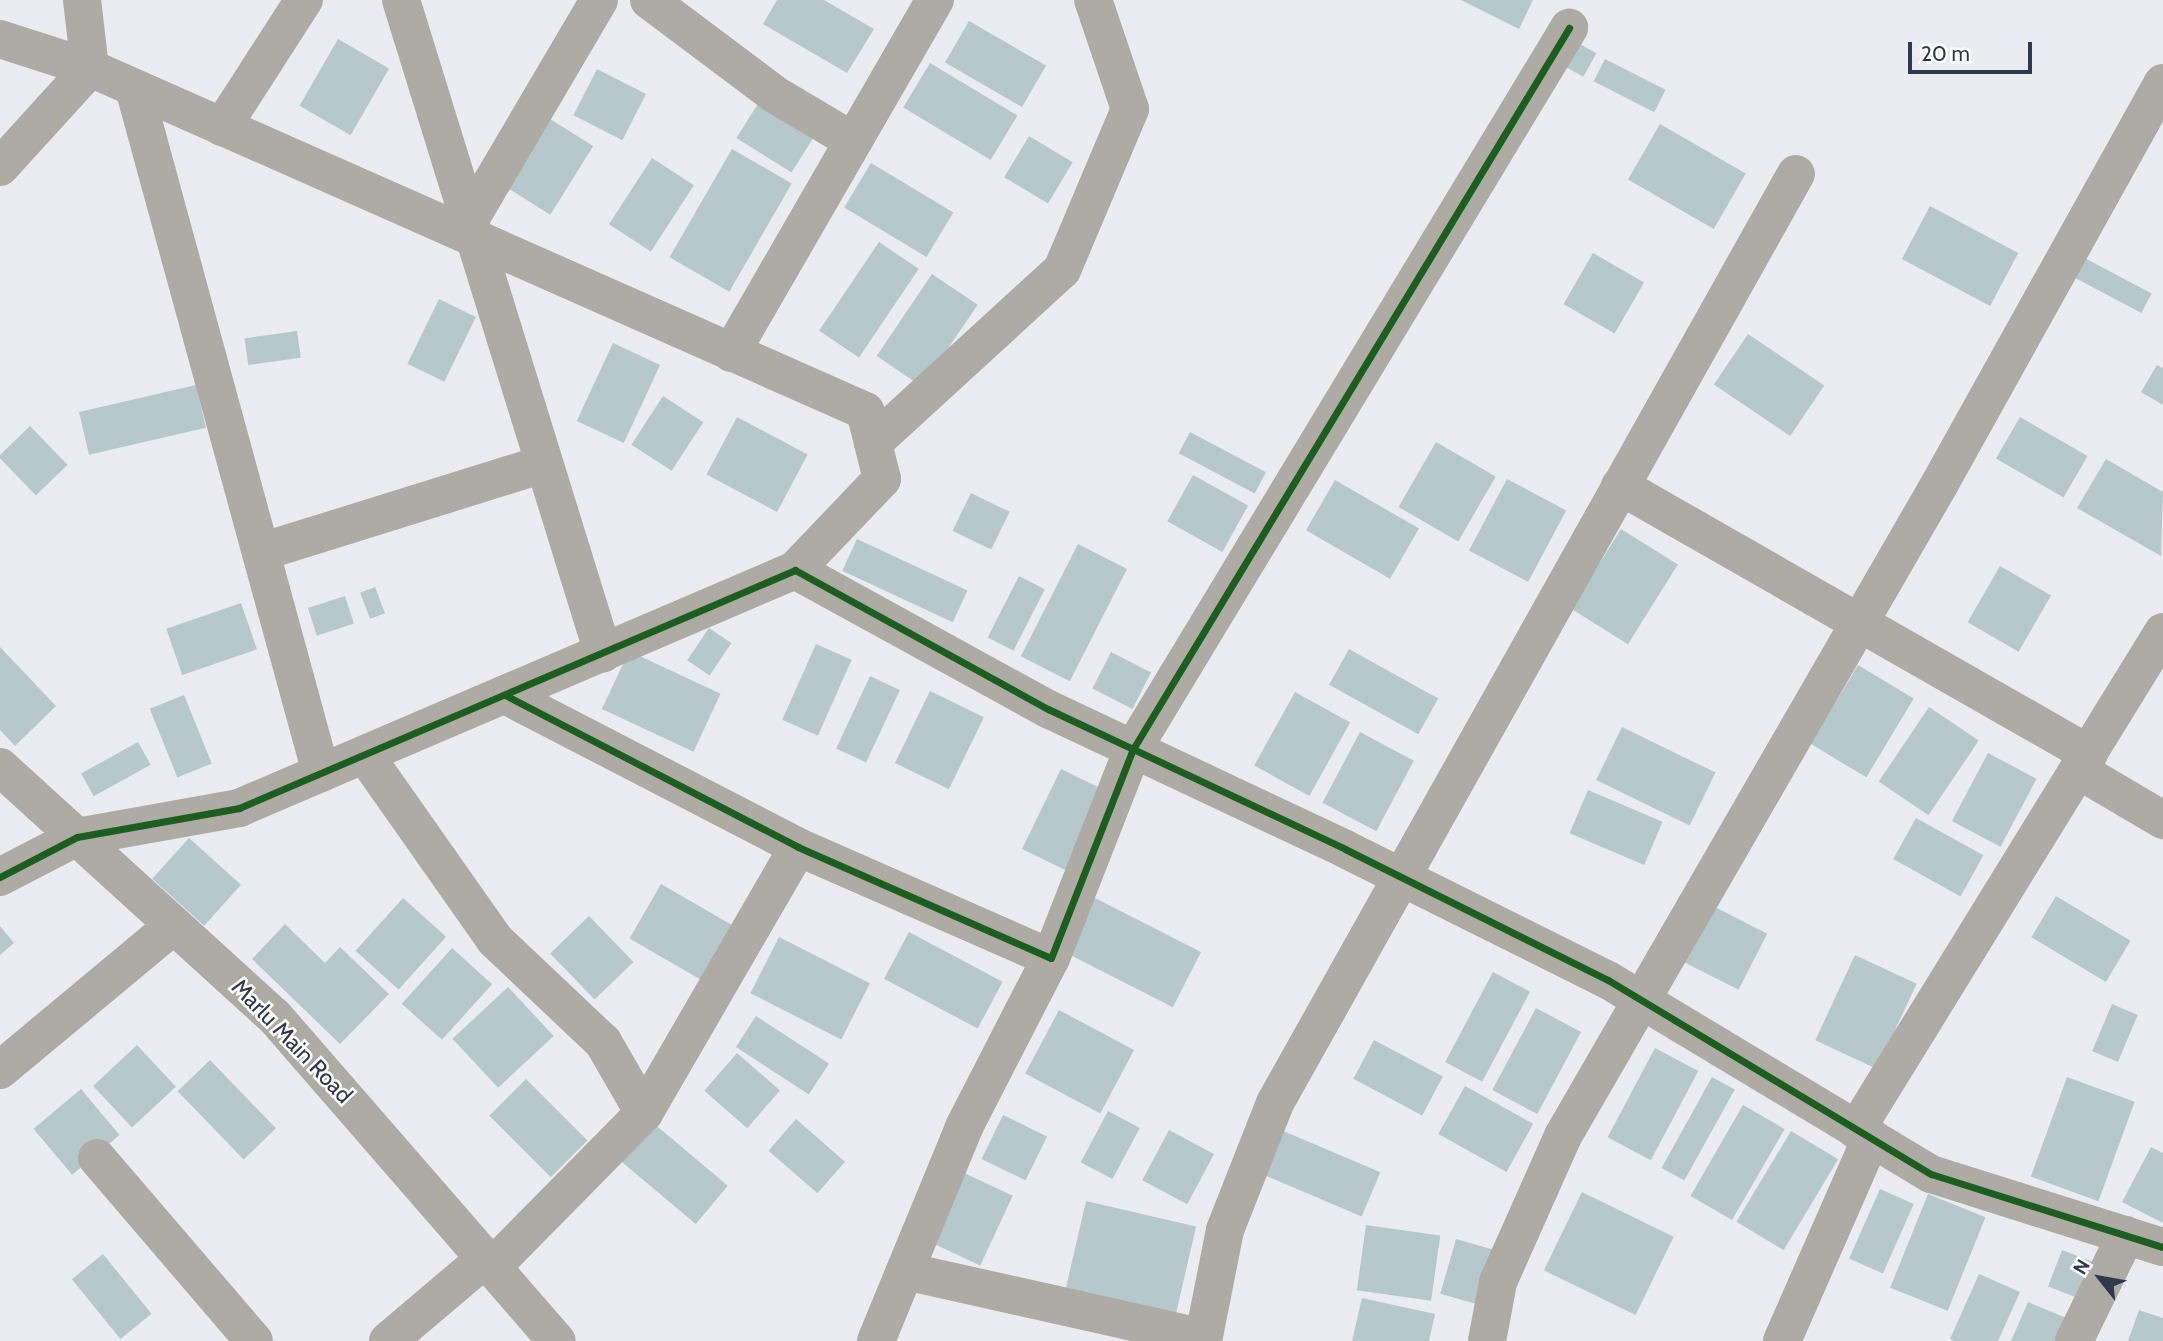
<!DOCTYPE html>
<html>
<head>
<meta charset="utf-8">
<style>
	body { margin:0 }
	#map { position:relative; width:2163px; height:1341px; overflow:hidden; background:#eaecf2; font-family:Cabin,sans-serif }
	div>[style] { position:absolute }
	.building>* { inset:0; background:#b6c8cc; transform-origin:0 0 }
	.minor>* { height:38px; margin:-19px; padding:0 19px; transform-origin:19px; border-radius:19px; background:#aeaba4 }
	.cycleway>* { height:7px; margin:-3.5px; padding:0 3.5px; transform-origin:3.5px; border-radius:3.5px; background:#1b5e20 }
	span { translate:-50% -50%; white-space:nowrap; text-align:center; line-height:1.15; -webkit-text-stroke:5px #fff; paint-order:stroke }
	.street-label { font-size:23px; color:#2e394d }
	.north { position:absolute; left:2065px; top:1243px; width:70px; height:70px; -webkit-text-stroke:5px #fff; paint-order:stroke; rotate:301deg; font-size:19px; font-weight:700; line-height:28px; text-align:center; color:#2e394d }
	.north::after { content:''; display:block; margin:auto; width:24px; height:32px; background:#2e394d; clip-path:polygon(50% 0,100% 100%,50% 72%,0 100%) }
	.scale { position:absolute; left:1908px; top:42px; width:124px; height:32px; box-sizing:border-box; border:4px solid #2e394d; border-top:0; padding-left:9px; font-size:21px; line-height:24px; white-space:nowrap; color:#2e394d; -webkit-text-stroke:5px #fff; paint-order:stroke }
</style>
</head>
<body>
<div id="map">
	<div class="building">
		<div style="clip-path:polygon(777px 0,824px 0,874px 29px,847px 73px,763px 24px)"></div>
		<div style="clip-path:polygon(1461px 0,1533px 0,1519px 29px)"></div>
		<div style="left:969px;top:21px;width:89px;height:48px;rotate:30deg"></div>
		<div style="left:338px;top:39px;width:59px;height:77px;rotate:30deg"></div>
		<div style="left:1578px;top:43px;width:21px;height:27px;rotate:29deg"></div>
		<div style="left:1605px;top:59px;width:68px;height:25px;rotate:27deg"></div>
		<div style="left:930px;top:63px;width:102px;height:52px;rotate:31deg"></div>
		<div style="left:597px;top:69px;width:55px;height:52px;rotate:27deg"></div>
		<div style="left:764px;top:94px;width:65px;height:52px;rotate:32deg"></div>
		<div style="left:550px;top:119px;width:51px;height:81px;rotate:32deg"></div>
		<div style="left:1660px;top:124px;width:99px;height:64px;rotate:30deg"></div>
		<div style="left:1029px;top:136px;width:51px;height:48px;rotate:31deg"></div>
		<div style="left:732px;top:149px;width:69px;height:125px;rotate:30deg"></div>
		<div style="left:652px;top:158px;width:50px;height:79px;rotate:33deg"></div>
		<div style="left:871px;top:163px;width:96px;height:52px;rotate:31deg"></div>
		<div style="left:1930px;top:206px;width:100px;height:60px;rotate:28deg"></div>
		<div style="left:879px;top:242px;width:48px;height:107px;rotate:34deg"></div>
		<div style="left:1593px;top:253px;width:59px;height:59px;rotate:30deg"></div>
		<div style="left:2081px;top:256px;width:80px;height:22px;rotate:28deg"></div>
		<div style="left:932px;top:274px;width:55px;height:99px;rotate:34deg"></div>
		<div style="left:439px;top:299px;width:41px;height:72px;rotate:26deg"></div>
		<div style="left:297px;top:331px;width:27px;height:53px;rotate:82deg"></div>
		<div style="left:1748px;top:334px;width:92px;height:61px;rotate:34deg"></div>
		<div style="left:613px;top:343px;width:52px;height:86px;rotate:25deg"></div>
		<div style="clip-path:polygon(2157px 365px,2163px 368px,2163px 405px,2141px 392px)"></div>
		<div style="left:196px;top:385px;width:44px;height:120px;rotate:77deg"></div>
		<div style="left:663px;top:396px;width:48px;height:58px;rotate:33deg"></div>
		<div style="left:737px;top:417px;width:80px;height:65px;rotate:28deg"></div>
		<div style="left:2020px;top:417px;width:78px;height:48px;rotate:30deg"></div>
		<div style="left:30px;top:426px;width:54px;height:44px;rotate:46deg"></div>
		<div style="left:1190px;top:432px;width:86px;height:24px;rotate:28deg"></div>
		<div style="left:1436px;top:442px;width:69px;height:75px;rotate:30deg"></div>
		<div style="clip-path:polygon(2106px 459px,2163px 492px,2161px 556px,2077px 508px)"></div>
		<div style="left:1193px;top:475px;width:63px;height:53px;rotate:29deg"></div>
		<div style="left:1507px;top:479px;width:67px;height:81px;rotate:28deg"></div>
		<div style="left:1335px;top:480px;width:97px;height:58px;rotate:30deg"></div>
		<div style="left:971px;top:493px;width:43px;height:42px;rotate:26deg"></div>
		<div style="left:1621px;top:529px;width:67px;height:94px;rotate:32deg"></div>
		<div style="left:857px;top:539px;width:122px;height:35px;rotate:25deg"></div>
		<div style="left:1078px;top:544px;width:55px;height:126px;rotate:27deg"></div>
		<div style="left:2000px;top:566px;width:59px;height:65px;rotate:30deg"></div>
		<div style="left:1019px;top:576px;width:29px;height:69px;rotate:27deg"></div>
		<div style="left:375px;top:587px;width:28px;height:16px;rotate:69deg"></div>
		<div style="left:345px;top:596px;width:29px;height:39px;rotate:72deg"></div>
		<div style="left:241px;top:603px;width:49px;height:79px;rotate:71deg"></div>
		<div style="left:709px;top:628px;width:27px;height:39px;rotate:34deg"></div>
		<div style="left:816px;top:644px;width:39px;height:83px;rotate:24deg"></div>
		<div style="clip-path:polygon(0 647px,56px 706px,15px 746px,0 730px)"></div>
		<div style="left:1349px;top:649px;width:102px;height:41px;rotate:29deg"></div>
		<div style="left:629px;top:651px;width:101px;height:64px;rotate:25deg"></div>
		<div style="left:1111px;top:652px;width:45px;height:41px;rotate:27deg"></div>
		<div style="left:1858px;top:665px;width:65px;height:92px;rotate:31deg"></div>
		<div style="left:870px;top:676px;width:33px;height:80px;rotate:25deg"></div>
		<div style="left:930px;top:691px;width:60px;height:80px;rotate:26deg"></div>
		<div style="left:1295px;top:692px;width:63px;height:84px;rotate:29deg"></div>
		<div style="left:184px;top:695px;width:74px;height:37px;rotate:68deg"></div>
		<div style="left:1929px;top:707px;width:60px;height:90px;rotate:34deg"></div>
		<div style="left:1622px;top:727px;width:104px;height:59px;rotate:26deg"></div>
		<div style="left:1360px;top:732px;width:61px;height:80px;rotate:28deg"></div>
		<div style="left:138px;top:742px;width:26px;height:65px;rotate:61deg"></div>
		<div style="left:1988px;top:753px;width:55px;height:77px;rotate:28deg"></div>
		<div style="left:1061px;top:769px;width:59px;height:89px;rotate:26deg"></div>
		<div style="left:1588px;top:790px;width:81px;height:47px;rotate:23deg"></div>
		<div style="left:1916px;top:818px;width:77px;height:47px;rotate:29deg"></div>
		<div style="left:189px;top:838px;width:70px;height:55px;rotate:42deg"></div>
		<div style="left:661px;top:884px;width:87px;height:63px;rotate:30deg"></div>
		<div style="left:2056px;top:896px;width:87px;height:48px;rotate:31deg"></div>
		<div style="left:403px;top:898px;width:58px;height:71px;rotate:42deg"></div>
		<div style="left:1095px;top:898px;width:119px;height:62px;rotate:27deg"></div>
		<div style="left:1703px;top:901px;width:72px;height:63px;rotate:27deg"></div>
		<div style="left:589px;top:916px;width:64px;height:54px;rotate:46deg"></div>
		<div style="clip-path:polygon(285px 924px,325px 963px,340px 947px,389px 994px,340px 1044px,252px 959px)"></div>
		<div style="clip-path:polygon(0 926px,14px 943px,0 955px)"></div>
		<div style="left:909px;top:932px;width:106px;height:53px;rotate:28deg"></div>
		<div style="left:779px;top:937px;width:102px;height:63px;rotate:27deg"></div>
		<div style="left:452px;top:948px;width:54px;height:75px;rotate:42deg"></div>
		<div style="left:1855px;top:955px;width:68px;height:94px;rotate:25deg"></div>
		<div style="left:1493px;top:972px;width:42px;height:102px;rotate:28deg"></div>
		<div style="left:508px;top:987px;width:67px;height:76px;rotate:47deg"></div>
		<div style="left:2112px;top:1004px;width:28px;height:51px;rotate:23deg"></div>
		<div style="left:1536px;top:1008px;width:51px;height:93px;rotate:28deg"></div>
		<div style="left:1059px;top:1010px;width:85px;height:72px;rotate:28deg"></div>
		<div style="left:756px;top:1016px;width:87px;height:37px;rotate:33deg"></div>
		<div style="left:1374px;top:1040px;width:78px;height:44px;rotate:28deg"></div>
		<div style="left:137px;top:1045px;width:57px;height:60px;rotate:47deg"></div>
		<div style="left:1655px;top:1048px;width:49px;height:101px;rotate:28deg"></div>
		<div style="left:737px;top:1053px;width:57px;height:50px;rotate:41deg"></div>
		<div style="left:210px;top:1060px;width:95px;height:45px;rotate:46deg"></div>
		<div style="left:1712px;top:1077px;width:26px;height:104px;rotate:29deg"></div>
		<div style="left:2067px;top:1077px;width:72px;height:106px;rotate:20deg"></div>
		<div style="left:526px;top:1079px;width:87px;height:52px;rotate:45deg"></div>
		<div style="left:1465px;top:1086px;width:78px;height:55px;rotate:29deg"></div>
		<div style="left:81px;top:1089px;width:60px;height:62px;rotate:50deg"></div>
		<div style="left:1743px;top:1105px;width:48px;height:105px;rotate:30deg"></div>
		<div style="left:1108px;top:1111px;width:36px;height:58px;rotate:28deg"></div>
		<div style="left:1003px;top:1115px;width:49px;height:49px;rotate:26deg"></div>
		<div style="left:796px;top:1119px;width:65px;height:42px;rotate:41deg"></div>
		<div style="left:652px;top:1122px;width:99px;height:50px;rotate:40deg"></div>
		<div style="left:1169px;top:1130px;width:51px;height:57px;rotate:28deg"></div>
		<div style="left:1281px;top:1130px;width:108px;height:48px;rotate:23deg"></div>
		<div style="left:1791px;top:1131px;width:55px;height:106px;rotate:31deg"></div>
		<div style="clip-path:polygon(2151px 1147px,2163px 1153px,2163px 1223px,2122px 1202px)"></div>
		<div style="left:962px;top:1172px;width:56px;height:77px;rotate:25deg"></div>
		<div style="left:1880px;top:1189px;width:37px;height:76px;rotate:24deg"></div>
		<div style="left:1582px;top:1192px;width:102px;height:87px;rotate:26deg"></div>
		<div style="left:1928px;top:1194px;width:62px;height:101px;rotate:22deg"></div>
		<div style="left:1086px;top:1201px;width:113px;height:97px;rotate:13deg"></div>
		<div style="left:1366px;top:1225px;width:75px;height:66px;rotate:8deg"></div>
		<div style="left:1456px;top:1239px;width:51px;height:57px;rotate:16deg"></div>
		<div style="left:2062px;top:1250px;width:39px;height:39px;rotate:21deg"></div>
		<div style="left:103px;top:1254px;width:77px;height:40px;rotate:51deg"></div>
		<div style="clip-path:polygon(1979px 1274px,2020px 1292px,1998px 1341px,1954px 1341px,1950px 1339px)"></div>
		<div style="clip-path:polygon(1362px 1298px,1435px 1314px,1429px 1341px,1352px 1341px)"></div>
		<div style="clip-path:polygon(2028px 1302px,2071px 1320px,2062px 1341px,2011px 1341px)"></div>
		<div style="clip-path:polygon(2139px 1310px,2163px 1318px,2163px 1341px,2128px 1341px)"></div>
	</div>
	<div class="minor">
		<div style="left:401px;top:0;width:684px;rotate:72.81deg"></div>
		<div style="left:649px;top:0;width:156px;rotate:36.9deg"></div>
		<div style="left:774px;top:94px;width:92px;rotate:30.7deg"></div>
		<div style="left:0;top:39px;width:95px;rotate:17.9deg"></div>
		<div style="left:90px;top:68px;width:68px;rotate:-96.7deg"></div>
		<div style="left:134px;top:88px;width:710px;rotate:74.73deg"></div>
		<div style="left:222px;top:127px;width:151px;rotate:-57.2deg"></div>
		<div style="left:0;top:167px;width:134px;rotate:-47.7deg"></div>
		<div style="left:90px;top:68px;width:848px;rotate:23.87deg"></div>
		<div style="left:865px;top:411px;width:70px;rotate:76deg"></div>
		<div style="left:882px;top:479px;width:126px;rotate:133.7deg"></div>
		<div style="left:469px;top:221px;width:256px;rotate:-59.5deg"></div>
		<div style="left:731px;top:353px;width:408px;rotate:-60deg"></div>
		<div style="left:873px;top:443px;width:256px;rotate:-42.5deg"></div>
		<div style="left:1062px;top:270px;width:175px;rotate:-67.1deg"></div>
		<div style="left:1130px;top:109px;width:115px;rotate:-108.7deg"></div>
		<div style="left:1620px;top:486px;width:540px;rotate:29.74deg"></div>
		<div style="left:261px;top:552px;width:296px;rotate:-17.3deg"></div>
		<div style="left:507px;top:696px;width:328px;rotate:27.4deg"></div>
		<div style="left:798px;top:847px;width:276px;rotate:23.7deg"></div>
		<div style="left:1051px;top:958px;width:225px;rotate:-68.6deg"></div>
		<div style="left:1133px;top:749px;width:843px;rotate:-58.84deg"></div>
		<div style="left:365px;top:755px;width:226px;rotate:54.9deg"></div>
		<div style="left:495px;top:940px;width:149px;rotate:43.4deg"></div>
		<div style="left:603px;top:1042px;width:82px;rotate:60deg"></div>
		<div style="left:644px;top:1113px;width:214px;rotate:134.6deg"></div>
		<div style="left:0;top:767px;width:370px;rotate:42.3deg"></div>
		<div style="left:274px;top:1016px;width:431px;rotate:49deg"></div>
		<div style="left:2078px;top:770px;width:99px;rotate:30.5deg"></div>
		<div style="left:0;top:877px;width:87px;rotate:-27.5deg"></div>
		<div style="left:77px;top:837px;width:165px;rotate:-10.1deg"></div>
		<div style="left:239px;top:808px;width:605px;rotate:-23.17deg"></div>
		<div style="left:795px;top:570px;width:289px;rotate:28.8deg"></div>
		<div style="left:1048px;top:709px;width:328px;rotate:25.2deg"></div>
		<div style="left:1345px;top:849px;width:294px;rotate:26.5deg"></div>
		<div style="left:1608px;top:980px;width:377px;rotate:31deg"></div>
		<div style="left:1931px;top:1174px;width:243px;rotate:17.5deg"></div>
		<div style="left:0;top:1070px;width:226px;rotate:-39.8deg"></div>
		<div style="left:644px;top:1113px;width:307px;rotate:-59.9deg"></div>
		<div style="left:1856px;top:1130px;width:585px;rotate:-58.35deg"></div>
		<div style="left:97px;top:1158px;width:241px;rotate:49.4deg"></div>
		<div style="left:905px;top:1271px;width:306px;rotate:12.6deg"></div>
		<div style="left:388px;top:1341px;width:130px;rotate:-40.3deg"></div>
		<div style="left:876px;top:1341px;width:231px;rotate:-67.6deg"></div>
		<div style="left:964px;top:1127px;width:190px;rotate:-62.8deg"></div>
		<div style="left:1203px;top:1341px;width:113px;rotate:-78.8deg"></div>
		<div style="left:1225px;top:1230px;width:136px;rotate:-68.5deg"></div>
		<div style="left:1275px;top:1103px;width:1065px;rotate:-60.72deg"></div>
		<div style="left:1487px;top:1341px;width:60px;rotate:-79.4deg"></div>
		<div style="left:1498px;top:1282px;width:160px;rotate:-66deg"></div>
		<div style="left:1563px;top:1136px;width:752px;rotate:-59.99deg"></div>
		<div style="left:1939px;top:485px;width:460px;rotate:-60.9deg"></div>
		<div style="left:1782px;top:1341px;width:222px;rotate:-66.3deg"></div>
		<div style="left:2074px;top:1341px;width:118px;rotate:-63.9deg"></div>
	</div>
	<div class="cycleway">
		<div style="left:507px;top:696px;width:328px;rotate:27.4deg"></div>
		<div style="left:798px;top:847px;width:276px;rotate:23.7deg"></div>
		<div style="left:1051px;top:958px;width:225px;rotate:-68.6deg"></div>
		<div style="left:1133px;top:749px;width:843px;rotate:-58.84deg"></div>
		<div style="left:0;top:877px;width:87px;rotate:-27.5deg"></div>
		<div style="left:77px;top:837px;width:165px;rotate:-10.1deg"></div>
		<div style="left:239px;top:808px;width:605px;rotate:-23.17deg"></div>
		<div style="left:795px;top:570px;width:289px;rotate:28.8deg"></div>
		<div style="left:1048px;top:709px;width:328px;rotate:25.2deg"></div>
		<div style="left:1345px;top:849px;width:294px;rotate:26.5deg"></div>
		<div style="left:1608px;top:980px;width:377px;rotate:31deg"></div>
		<div style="left:1931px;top:1174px;width:243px;rotate:17.5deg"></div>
	</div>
	<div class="street-label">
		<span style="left:292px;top:1041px;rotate:46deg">Marlu Main Road</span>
	</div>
	<div class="north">N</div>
	<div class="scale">20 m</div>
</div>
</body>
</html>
